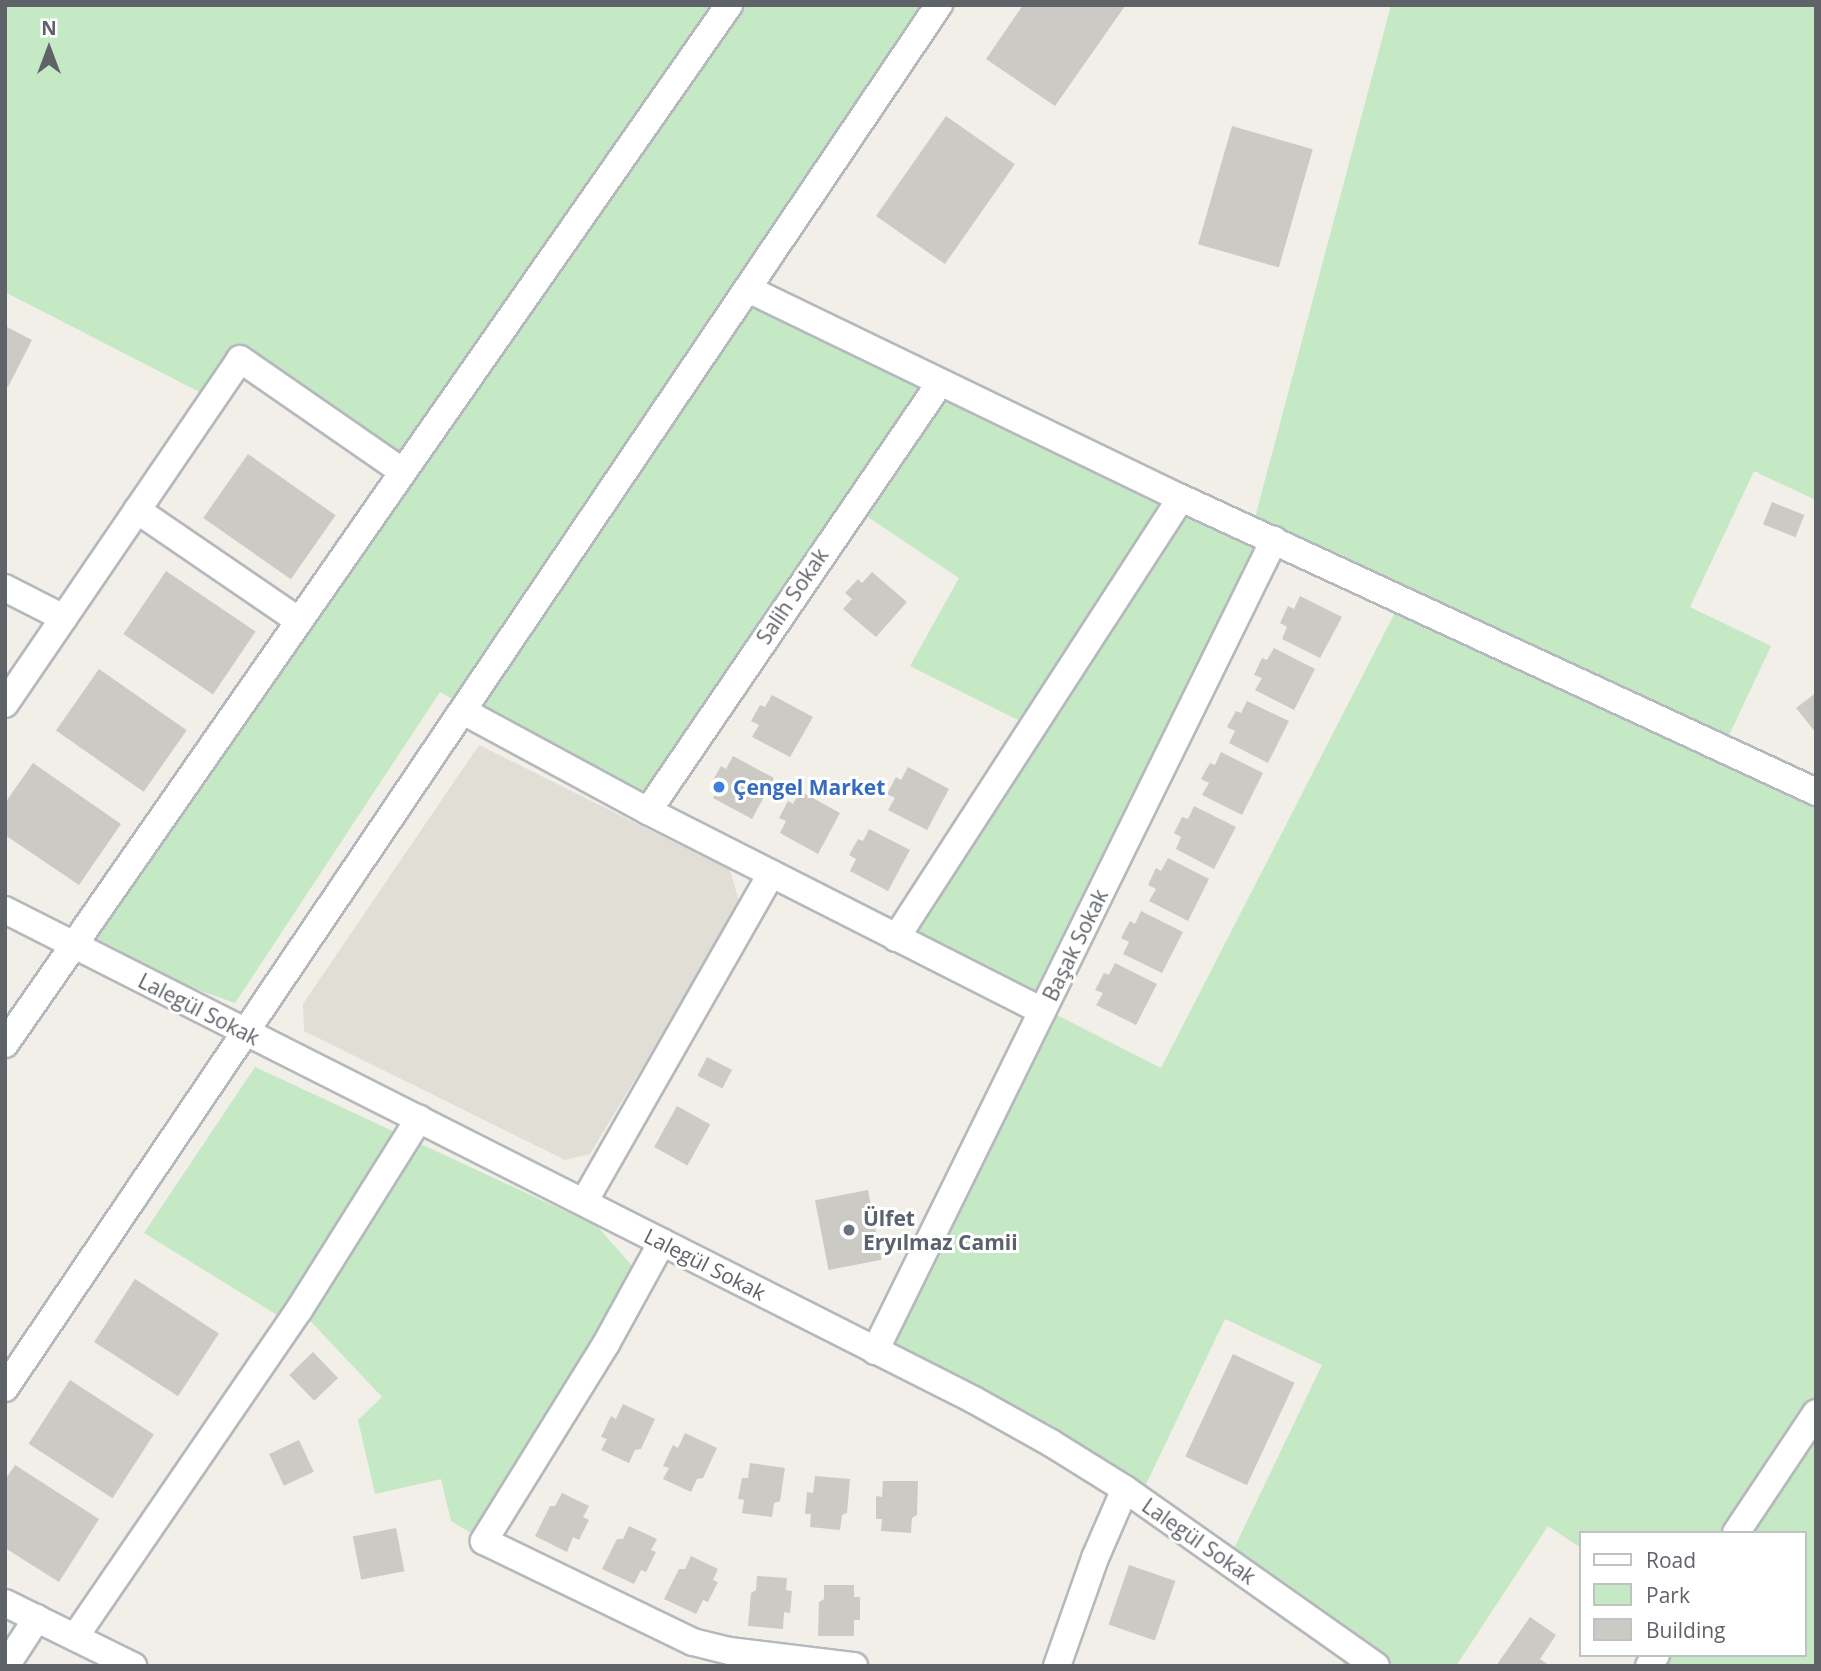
<!DOCTYPE html>
<html>
<head>
<meta charset="utf-8">
<style>
	body { margin:0 }
	#map { position:relative; width:1821px; height:1671px; overflow:hidden; background:#f1efe8; font-family:"Open Sans",sans-serif }
	div>[style] { position:absolute }
	.education>* { inset:0; background:#e1ded6 }
	.green>* { inset:0; background:#c5e8c5 }
	.building>* { inset:0; background:#cccac5; transform-origin:0 0 }
	.roads { filter:drop-shadow(2px 0 #b5b8bc) drop-shadow(-2px 0 #b5b8bc) drop-shadow(0 2px #b5b8bc) drop-shadow(0 -2px #b5b8bc) }
	.minor>* { height:26px; margin:-13px; padding:0 13px; transform-origin:13px; border-radius:13px; background:#fff }
	.dots>* { width:19px; height:19px; translate:-50% -50%; box-sizing:border-box; border:4px solid #fff; border-radius:50% }
	span { translate:-50% -50%; white-space:nowrap; text-align:center; line-height:1.15; -webkit-text-stroke:6px #fff; paint-order:stroke }
	.street-label { font-size:21px; color:#5f6368 }
	.shop-label { font-size:21px; color:#366cbe; font-weight:700 }
	.left { translate:0 -50%; text-align:left }
	.worship-label { font-size:21px; color:#5b616d; font-weight:700 }
	.frame { position:absolute; inset:0; border:7px solid #5f6368; pointer-events:none }
	.legend { position:absolute; left:1579px; top:1531px; width:228px; height:126px; box-sizing:border-box; background:#fff; border:2px solid #bfc1c3; margin:0; padding:9px 12px; list-style:none; font-size:21px; color:#5f6368 }
	.legend li { display:flex; align-items:center; gap:14px; height:35px }
	.legend b { width:35px; border:2px solid #bfc1c3 }
	.north { position:absolute; left:14px; top:14px; width:70px; height:70px; -webkit-text-stroke:5px #fff; paint-order:stroke; rotate:0deg; font-size:19px; font-weight:700; line-height:28px; text-align:center; color:#5f6368 }
	.north::after { content:''; display:block; margin:auto; width:24px; height:32px; background:#5f6368; clip-path:polygon(50% 0,100% 100%,50% 72%,0 100%) }
</style>
</head>
<body>
<div id="map">
	<div class="education">
		<div style="clip-path:polygon(479px 745px,730px 870px,740px 905px,590px 1154px,565px 1160px,304px 1031px,303px 1004px)"></div>
	</div>
	<div class="green">
		<div style="clip-path:polygon(evenodd,5px 5px,939px 5px,748px 289px,1252px 529px,1391px 5px,1816px 5px,1816px 500px,1754px 471px,1690px 607px,1771px 646px,1723px 748px,1816px 792px,1816px 1666px,1649px 1666px,1656px 1655px,1805px 1655px,1805px 1533px,1581px 1533px,1581px 1548px,1548px 1526px,1456px 1666px,1342px 1666px,1349px 1646px,1228px 1561px,1322px 1365px,1225px 1319px,1139px 1499px,875px 1351px,1043px 1041px,1042px 1011px,648px 812px,440px 692px,235px 1003px,72px 945px,403px 472px,241px 359px,213px 399px,5px 292px,5px 5px,853px 507px,959px 578px,910px 666px,1020px 721px,898px 920px,655px 798px,853px 507px,5px 5px,1274px 540px,1402px 599px,1161px 1068px,1053px 1013px,1274px 540px)"></div>
		<div style="clip-path:polygon(255px 1067px,597px 1226px,633px 1267px,606px 1344px,484px 1541px,451px 1521px,441px 1479px,375px 1494px,358px 1420px,382px 1397px,300px 1310px,290px 1323px,144px 1233px)"></div>
	</div>
	<div class="building">
		<div style="clip-path:polygon(1023px 5px,1125px 6px,1055px 106px,986px 59px)"></div>
		<div style="left:946px;top:116px;width:84px;height:122px;rotate:35deg"></div>
		<div style="left:1232px;top:126px;width:84px;height:123px;rotate:16deg"></div>
		<div style="clip-path:polygon(5px 326px,32px 340px,8px 387px,5px 386px)"></div>
		<div style="left:248px;top:454px;width:107px;height:78px;rotate:35deg"></div>
		<div style="left:1772px;top:502px;width:35px;height:24px;rotate:22deg"></div>
		<div style="left:166px;top:571px;width:108px;height:76px;rotate:34deg"></div>
		<div style="clip-path:polygon(872px 572px,907px 602px,876px 637px,843px 609px,852px 599px,845px 593px,858px 579px,862px 583px)"></div>
		<div style="clip-path:polygon(1300px 596px,1342px 617px,1320px 658px,1282px 639px,1287px 627px,1280px 623px,1288px 606px,1294px 609px)"></div>
		<div style="clip-path:polygon(1274px 648px,1315px 669px,1294px 710px,1255px 690px,1262px 678px,1254px 675px,1262px 658px,1267px 660px)"></div>
		<div style="left:99px;top:669px;width:107px;height:75px;rotate:35deg"></div>
		<div style="clip-path:polygon(1816px 693px,1816px 733px,1796px 708px)"></div>
		<div style="clip-path:polygon(772px 695px,813px 717px,790px 757px,752px 737px,759px 725px,751px 721px,760px 705px,765px 707px)"></div>
		<div style="clip-path:polygon(1247px 701px,1289px 721px,1268px 763px,1229px 743px,1235px 731px,1227px 727px,1236px 711px,1241px 713px)"></div>
		<div style="clip-path:polygon(1221px 752px,1263px 773px,1242px 815px,1202px 795px,1209px 783px,1201px 779px,1210px 763px,1215px 765px)"></div>
		<div style="clip-path:polygon(733px 756px,774px 778px,752px 819px,713px 798px,720px 787px,712px 782px,721px 766px,726px 769px)"></div>
		<div style="clip-path:polygon(33px 763px,121px 824px,79px 885px,5px 835px,5px 803px)"></div>
		<div style="clip-path:polygon(908px 767px,949px 789px,927px 830px,888px 810px,895px 798px,887px 794px,896px 777px,901px 780px)"></div>
		<div style="clip-path:polygon(800px 791px,840px 813px,818px 854px,780px 833px,786px 821px,779px 818px,788px 801px,793px 804px)"></div>
		<div style="clip-path:polygon(1194px 806px,1236px 827px,1214px 869px,1176px 849px,1181px 837px,1174px 833px,1182px 817px,1188px 819px)"></div>
		<div style="clip-path:polygon(869px 829px,910px 850px,888px 891px,850px 871px,856px 859px,849px 855px,858px 839px,863px 841px)"></div>
		<div style="clip-path:polygon(1168px 858px,1209px 879px,1188px 921px,1149px 901px,1156px 889px,1148px 885px,1156px 868px,1161px 871px)"></div>
		<div style="clip-path:polygon(1141px 911px,1183px 932px,1162px 973px,1123px 954px,1129px 942px,1121px 938px,1130px 921px,1135px 924px)"></div>
		<div style="clip-path:polygon(1115px 963px,1157px 984px,1136px 1025px,1096px 1005px,1103px 993px,1095px 990px,1104px 973px,1109px 975px)"></div>
		<div style="left:707px;top:1057px;width:28px;height:21px;rotate:27deg"></div>
		<div style="left:677px;top:1106px;width:38px;height:47px;rotate:29deg"></div>
		<div style="left:868px;top:1190px;width:71px;height:54px;rotate:79deg"></div>
		<div style="left:135px;top:1279px;width:100px;height:75px;rotate:33deg"></div>
		<div style="left:313px;top:1352px;width:36px;height:33px;rotate:46deg"></div>
		<div style="left:1233px;top:1354px;width:68px;height:113px;rotate:25deg"></div>
		<div style="left:70px;top:1380px;width:100px;height:76px;rotate:33deg"></div>
		<div style="clip-path:polygon(623px 1404px,655px 1419px,641px 1449px,635px 1450px,629px 1463px,601px 1450px,607px 1439px,601px 1437px,611px 1416px,616px 1419px)"></div>
		<div style="clip-path:polygon(685px 1433px,717px 1448px,703px 1478px,697px 1479px,691px 1492px,663px 1479px,669px 1468px,663px 1466px,673px 1445px,678px 1448px)"></div>
		<div style="left:299px;top:1440px;width:35px;height:33px;rotate:65deg"></div>
		<div style="clip-path:polygon(750px 1463px,785px 1468px,780px 1501px,774px 1503px,772px 1517px,742px 1513px,744px 1500px,738px 1499px,742px 1478px,748px 1478px)"></div>
		<div style="clip-path:polygon(15px 1465px,99px 1519px,59px 1582px,5px 1548px,5px 1480px)"></div>
		<div style="clip-path:polygon(815px 1476px,850px 1479px,847px 1513px,842px 1515px,840px 1530px,810px 1527px,811px 1514px,805px 1514px,807px 1492px,813px 1493px)"></div>
		<div style="clip-path:polygon(883px 1481px,918px 1481px,917px 1515px,912px 1518px,911px 1533px,881px 1531px,882px 1519px,876px 1519px,876px 1496px,882px 1497px)"></div>
		<div style="clip-path:polygon(562px 1493px,589px 1506px,583px 1517px,589px 1520px,579px 1540px,573px 1537px,567px 1552px,535px 1536px,550px 1506px,555px 1506px)"></div>
		<div style="clip-path:polygon(629px 1526px,657px 1539px,651px 1550px,656px 1552px,646px 1572px,641px 1570px,634px 1584px,602px 1569px,617px 1539px,623px 1539px)"></div>
		<div style="left:396px;top:1528px;width:44px;height:44px;rotate:79deg"></div>
		<div style="clip-path:polygon(691px 1556px,718px 1569px,713px 1580px,718px 1582px,708px 1602px,703px 1600px,696px 1614px,664px 1599px,679px 1569px,685px 1569px)"></div>
		<div style="left:1129px;top:1565px;width:49px;height:63px;rotate:19deg"></div>
		<div style="clip-path:polygon(757px 1576px,787px 1578px,786px 1590px,792px 1591px,790px 1613px,784px 1612px,783px 1629px,748px 1626px,751px 1593px,756px 1590px)"></div>
		<div style="clip-path:polygon(824px 1585px,854px 1585px,854px 1597px,860px 1597px,860px 1620px,854px 1620px,854px 1636px,818px 1636px,819px 1602px,824px 1599px)"></div>
		<div style="clip-path:polygon(1530px 1617px,1556px 1635px,1540px 1659px,1550px 1666px,1496px 1666px)"></div>
	</div>
	<div class="roads">
		<div class="minor">
			<div style="left:748px;top:289px;width:481px;rotate:25.8deg"></div>
			<div style="left:1181px;top:498px;width:700px;rotate:24.84deg"></div>
			<div style="left:403px;top:472px;width:570px;rotate:-55.08deg"></div>
			<div style="left:137px;top:510px;width:196px;rotate:34.4deg"></div>
			<div style="left:5px;top:588px;width:66px;rotate:27deg"></div>
			<div style="left:5px;top:704px;width:417px;rotate:-55.7deg"></div>
			<div style="left:240px;top:359px;width:198px;rotate:34.7deg"></div>
			<div style="left:403px;top:472px;width:697px;rotate:124.83deg"></div>
			<div style="left:463px;top:711px;width:210px;rotate:28.4deg"></div>
			<div style="left:648px;top:811px;width:442px;rotate:26.9deg"></div>
			<div style="left:648px;top:811px;width:518px;rotate:-55.7deg"></div>
			<div style="left:5px;top:910px;width:1086px;rotate:26.82deg"></div>
			<div style="left:974px;top:1400px;width:88px;rotate:29.2deg"></div>
			<div style="left:1051px;top:1443px;width:87px;rotate:31.9deg"></div>
			<div style="left:1125px;top:1489px;width:307px;rotate:35.2deg"></div>
			<div style="left:896px;top:938px;width:524px;rotate:-57.07deg"></div>
			<div style="left:584px;top:1202px;width:378px;rotate:-60.3deg"></div>
			<div style="left:662px;top:1242px;width:116px;rotate:118.8deg"></div>
			<div style="left:606px;top:1344px;width:232px;rotate:121.8deg"></div>
			<div style="left:484px;top:1541px;width:232px;rotate:25.8deg"></div>
			<div style="left:693px;top:1642px;width:38px;rotate:14deg"></div>
			<div style="left:730px;top:1651px;width:125px;rotate:6.9deg"></div>
			<div style="left:875px;top:1351px;width:904px;rotate:-63.8deg"></div>
			<div style="left:5px;top:1388px;width:1669px;rotate:-55.97deg"></div>
			<div style="left:1736px;top:1533px;width:144px;rotate:-56.3deg"></div>
			<div style="left:5px;top:1603px;width:143px;rotate:26.2deg"></div>
			<div style="left:75px;top:1637px;width:396px;rotate:-55.6deg"></div>
			<div style="left:299px;top:1310px;width:226px;rotate:-57.9deg"></div>
			<div style="left:6px;top:1666px;width:57px;rotate:-57.1deg"></div>
			<div style="left:1057px;top:1666px;width:114px;rotate:-70.6deg"></div>
			<div style="left:1095px;top:1558px;width:75px;rotate:-66.5deg"></div>
			<div style="left:1649px;top:1666px;width:13px;rotate:-58deg"></div>
		</div>
	</div>
	<div class="dots">
		<div style="left:719px;top:787px;background:#3f7fe0"></div>
		<div style="left:849px;top:1230px;background:#6b7280"></div>
	</div>
	<div class="street-label">
		<span style="left:792px;top:596px;rotate:-56deg">Salih Sokak</span>
		<span style="left:1075px;top:945px;rotate:-64deg">Başak Sokak</span>
		<span style="left:199px;top:1009px;rotate:27deg">Lalegül Sokak</span>
		<span style="left:705px;top:1264px;rotate:27deg">Lalegül Sokak</span>
		<span style="left:1199px;top:1541px;rotate:35deg">Lalegül Sokak</span>
	</div>
	<div class="shop-label">
		<span class="left" style="left:733px;top:787px">Çengel Market</span>
	</div>
	<div class="worship-label">
		<span class="left" style="left:863px;top:1230px">Ülfet<br>Eryılmaz Camii</span>
	</div>
	<div class="frame"></div>
	<ul class="legend">
	<li><b style="height:9px;background:#fff"></b>Road</li>
	<li><b style="height:19px;background:#c5e8c5"></b>Park</li>
	<li><b style="height:19px;background:#cccac5"></b>Building</li>
	</ul>
	<div class="north">N</div>
</div>
</body>
</html>
